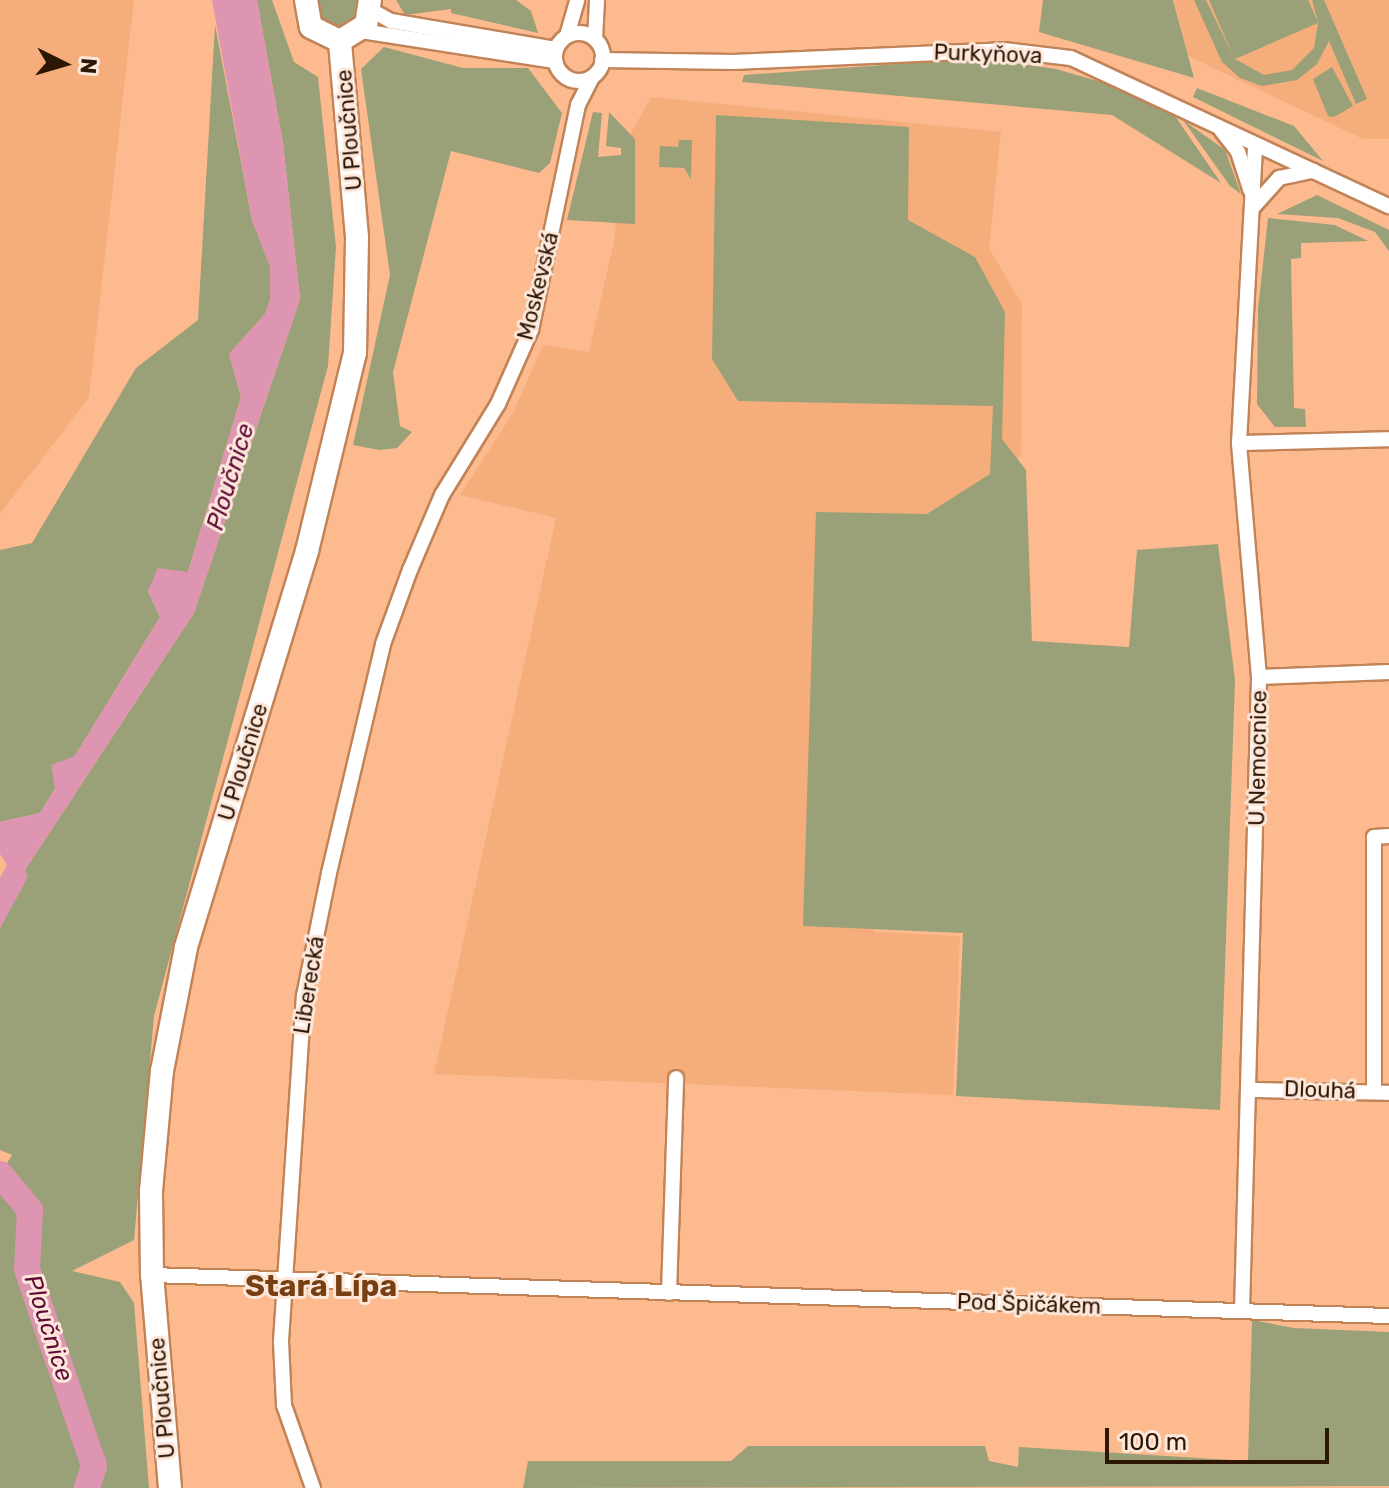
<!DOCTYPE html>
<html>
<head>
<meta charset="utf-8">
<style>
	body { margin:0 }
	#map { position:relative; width:1389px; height:1488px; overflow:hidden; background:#fdba8e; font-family:Rubik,sans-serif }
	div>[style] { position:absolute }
	.built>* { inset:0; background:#f5ad7c }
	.green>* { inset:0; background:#9aa077 }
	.water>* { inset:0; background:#dd95b1 }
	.river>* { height:26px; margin:-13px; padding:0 13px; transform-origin:13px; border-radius:13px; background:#dd95b1 }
	.roads { filter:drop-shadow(2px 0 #c18358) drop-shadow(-2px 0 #c18358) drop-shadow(0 2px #c18358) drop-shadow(0 -2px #c18358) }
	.street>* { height:14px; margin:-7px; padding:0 7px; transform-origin:7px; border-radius:7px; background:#fff }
	.street>.ring { margin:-7px; padding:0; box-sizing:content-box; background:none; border:14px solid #fff; border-radius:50% }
	.secondary>* { height:22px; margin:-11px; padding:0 11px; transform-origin:11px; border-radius:11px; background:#fff }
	span { translate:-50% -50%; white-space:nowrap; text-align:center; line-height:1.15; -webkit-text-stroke:6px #fce7da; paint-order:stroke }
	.street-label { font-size:22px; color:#2e1605 }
	.water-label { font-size:24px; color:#600938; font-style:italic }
	.district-label { font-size:30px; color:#783f12; font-weight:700 }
	.north { position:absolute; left:24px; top:24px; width:80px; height:80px; -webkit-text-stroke:6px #fce7da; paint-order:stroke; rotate:95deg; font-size:22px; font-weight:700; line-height:32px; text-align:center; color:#2e1605 }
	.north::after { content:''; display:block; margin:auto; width:28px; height:36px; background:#2e1605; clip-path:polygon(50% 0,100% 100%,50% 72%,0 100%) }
	.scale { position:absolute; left:1105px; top:1428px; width:224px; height:36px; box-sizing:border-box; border:4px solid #2e1605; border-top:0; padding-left:10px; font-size:24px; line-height:28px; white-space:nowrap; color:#2e1605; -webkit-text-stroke:6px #fce7da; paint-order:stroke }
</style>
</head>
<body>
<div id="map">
	<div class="built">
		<div style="clip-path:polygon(0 0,134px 0,89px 397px,0 514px)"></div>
		<div style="clip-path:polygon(1174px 0,1389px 0,1389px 139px,1363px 139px,1188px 56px)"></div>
		<div style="clip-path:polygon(651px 97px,1001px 132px,989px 248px,1022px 304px,1021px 453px,883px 675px,874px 932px,960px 936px,953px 1095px,434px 1074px,556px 518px,460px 495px,513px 413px,543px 345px,589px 352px,614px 241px,626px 142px)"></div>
	</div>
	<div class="green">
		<div style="clip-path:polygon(257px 0,272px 0,294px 62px,318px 77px,336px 247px,328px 366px,154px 1016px,134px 1240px,72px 1271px,120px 1282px,134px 1303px,149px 1488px,0 1488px,0 1174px,12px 1155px,0 1150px,0 928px,27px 877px,25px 870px,194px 613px,300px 299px,283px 143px)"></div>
		<div style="clip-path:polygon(316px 0,359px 0,357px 19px,335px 29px,318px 18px)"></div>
		<div style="clip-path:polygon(396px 0,516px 0,531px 11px,538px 33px,451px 13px,451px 9px,405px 15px)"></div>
		<div style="clip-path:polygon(1043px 0,1173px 0,1194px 78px,1039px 32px)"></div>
		<div style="clip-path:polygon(evenodd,1194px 0,1206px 0,1234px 58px,1209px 0,1308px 0,1318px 22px,1312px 0,1324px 0,1367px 99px,1356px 104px,1329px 41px,1317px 64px,1297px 80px,1262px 86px,1240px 78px,1222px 62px,1194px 0,1318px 23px,1314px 48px,1292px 70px,1264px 75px,1235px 59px,1318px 23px)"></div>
		<div style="clip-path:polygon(215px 25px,252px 220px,270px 266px,270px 300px,265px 314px,229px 354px,241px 397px,188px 572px,148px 591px,160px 617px,40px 813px,0 822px,0 550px,32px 543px,136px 368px,198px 320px)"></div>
		<div style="clip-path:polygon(384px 47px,463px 68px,528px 68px,562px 113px,550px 163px,539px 173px,451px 151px,393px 372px,400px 426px,412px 432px,397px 448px,379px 450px,353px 445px,390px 275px,361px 69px)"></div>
		<div style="clip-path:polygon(981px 58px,1056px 69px,1115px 86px,1173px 113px,1221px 183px,1112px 115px,742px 82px,744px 75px)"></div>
		<div style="clip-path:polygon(1332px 67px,1353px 106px,1334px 117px,1328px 116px,1313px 79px)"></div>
		<div style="clip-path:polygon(1197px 88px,1294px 126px,1323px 161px,1193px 97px)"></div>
		<div style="clip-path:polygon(593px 112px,602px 113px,598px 157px,621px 155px,621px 148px,606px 146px,609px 112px,635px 139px,635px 224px,567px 220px)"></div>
		<div style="clip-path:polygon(716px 115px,909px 127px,908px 220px,975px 257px,1005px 312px,1002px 439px,1026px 470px,1032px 641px,1129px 647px,1137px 550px,1218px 544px,1235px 680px,1220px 1110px,956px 1096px,963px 933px,803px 926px,816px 512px,927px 514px,990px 474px,993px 406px,738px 401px,712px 359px)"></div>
		<div style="clip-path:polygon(1183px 120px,1225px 150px,1241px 194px,1230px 186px)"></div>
		<div style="clip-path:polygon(679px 140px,692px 140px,691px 179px,684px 168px,659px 167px,660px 146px,678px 147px)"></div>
		<div style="clip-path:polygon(1317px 195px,1389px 230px,1389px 251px,1375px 232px,1338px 218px,1277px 214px)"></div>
		<div style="clip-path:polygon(1268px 218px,1335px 225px,1368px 241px,1301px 243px,1301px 258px,1291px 259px,1294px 408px,1305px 409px,1306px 427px,1275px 427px,1257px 404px,1258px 309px)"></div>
		<div style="clip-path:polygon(1252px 1320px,1294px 1328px,1389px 1332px,1389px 1486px,523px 1488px,528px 1461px,731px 1461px,748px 1446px,985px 1446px,989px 1461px,1018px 1467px,1019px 1447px,1248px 1461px)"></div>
	</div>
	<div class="water">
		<div style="clip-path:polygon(212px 0,257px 0,283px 143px,300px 299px,194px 613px,25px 870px,28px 877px,0 928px,0 878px,7px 865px,0 854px,0 822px,40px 813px,55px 789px,51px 765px,75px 756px,160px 617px,148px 591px,158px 568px,188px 572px,241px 397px,229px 354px,265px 314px,270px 300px,270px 266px,252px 221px)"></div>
	</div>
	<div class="river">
		<div style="left:0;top:1174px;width:47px;rotate:50.2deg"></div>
		<div style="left:30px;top:1210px;width:59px;rotate:92.9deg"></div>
		<div style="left:27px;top:1269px;width:208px;rotate:71.2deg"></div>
		<div style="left:94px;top:1466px;width:23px;rotate:108deg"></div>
	</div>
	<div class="roads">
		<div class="street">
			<div style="left:371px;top:10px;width:23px;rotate:29deg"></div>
			<div style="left:391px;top:21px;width:167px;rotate:9.6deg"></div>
			<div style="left:361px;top:31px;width:196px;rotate:8.8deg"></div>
			<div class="ring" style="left:555px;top:33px;width:34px;height:34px"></div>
			<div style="left:567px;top:36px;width:37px;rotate:-74deg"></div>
			<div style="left:595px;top:39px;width:39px;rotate:-87deg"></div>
			<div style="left:602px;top:60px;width:131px;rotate:0.9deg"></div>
			<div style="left:733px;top:62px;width:271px;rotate:-2.5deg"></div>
			<div style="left:1004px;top:50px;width:67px;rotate:6.8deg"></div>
			<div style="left:1071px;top:58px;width:351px;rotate:25deg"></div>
			<div style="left:1221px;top:130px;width:28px;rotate:52deg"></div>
			<div style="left:1238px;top:152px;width:40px;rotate:72deg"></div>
			<div style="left:1254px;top:206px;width:38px;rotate:-48deg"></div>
			<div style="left:1279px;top:178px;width:35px;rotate:-12deg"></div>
			<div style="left:1239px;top:443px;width:150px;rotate:-1.5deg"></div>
			<div style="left:1259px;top:677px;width:130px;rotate:-2.2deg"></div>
			<div style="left:1251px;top:1090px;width:138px;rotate:1.2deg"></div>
			<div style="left:1374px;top:1092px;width:255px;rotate:-90deg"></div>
			<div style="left:1374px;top:837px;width:15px;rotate:-4deg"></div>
			<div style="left:152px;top:1275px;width:1238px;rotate:1.9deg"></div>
			<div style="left:669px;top:1293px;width:215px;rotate:-88.1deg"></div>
			<div style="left:1242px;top:1311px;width:634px;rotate:-88.46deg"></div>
			<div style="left:1259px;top:677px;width:235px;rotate:-94.9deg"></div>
			<div style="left:1239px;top:443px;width:299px;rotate:-86.9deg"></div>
			<div style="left:313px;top:1488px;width:88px;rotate:-109.3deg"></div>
			<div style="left:284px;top:1405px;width:64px;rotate:-92.7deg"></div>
			<div style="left:281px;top:1341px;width:346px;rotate:-86.2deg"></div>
			<div style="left:304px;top:996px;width:126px;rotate:-78.5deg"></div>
			<div style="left:329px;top:873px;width:235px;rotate:-76.7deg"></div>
			<div style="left:383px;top:644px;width:79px;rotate:-70deg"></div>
			<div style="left:410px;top:570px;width:82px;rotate:-66.9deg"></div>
			<div style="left:442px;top:495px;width:107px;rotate:-58.4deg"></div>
			<div style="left:498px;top:404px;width:81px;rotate:-66deg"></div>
			<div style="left:531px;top:330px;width:230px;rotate:-78.2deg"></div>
			<div style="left:578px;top:105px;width:31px;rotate:-63deg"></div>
		</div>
		<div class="secondary">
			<div style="left:306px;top:0;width:27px;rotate:80deg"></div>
			<div style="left:311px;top:27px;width:32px;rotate:26deg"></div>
			<div style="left:340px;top:41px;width:31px;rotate:-32deg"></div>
			<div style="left:366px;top:25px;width:25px;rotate:-81deg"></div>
			<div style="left:170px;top:1488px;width:214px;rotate:-94.8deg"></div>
			<div style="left:152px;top:1275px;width:84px;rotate:-90.7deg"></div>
			<div style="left:151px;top:1191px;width:121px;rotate:-84.8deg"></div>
			<div style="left:162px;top:1071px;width:126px;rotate:-79deg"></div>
			<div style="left:186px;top:947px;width:414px;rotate:-73deg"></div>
			<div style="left:307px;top:551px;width:204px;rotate:-76.4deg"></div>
			<div style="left:355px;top:353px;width:116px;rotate:-89deg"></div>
			<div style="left:357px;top:237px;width:197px;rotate:-95deg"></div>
		</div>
	</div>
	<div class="street-label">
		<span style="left:988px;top:54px;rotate:2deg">Purkyňova</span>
		<span style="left:349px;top:130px;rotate:-95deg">U Ploučnice</span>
		<span style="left:538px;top:286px;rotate:-76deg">Moskevská</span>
		<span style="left:1258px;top:758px;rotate:-89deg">U Nemocnice</span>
		<span style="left:243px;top:762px;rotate:-73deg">U Ploučnice</span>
		<span style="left:309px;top:985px;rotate:-81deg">Liberecká</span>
		<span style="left:1320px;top:1090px;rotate:2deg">Dlouhá</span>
		<span style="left:1029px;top:1304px;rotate:2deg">Pod Špičákem</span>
		<span style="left:162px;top:1398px;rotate:-95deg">U Ploučnice</span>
	</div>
	<div class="water-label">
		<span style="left:231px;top:477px;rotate:-73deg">Ploučnice</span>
		<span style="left:48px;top:1328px;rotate:72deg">Ploučnice</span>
	</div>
	<div class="district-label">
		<span style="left:321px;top:1286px">Stará Lípa</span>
	</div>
	<div class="north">N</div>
	<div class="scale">100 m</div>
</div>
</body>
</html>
